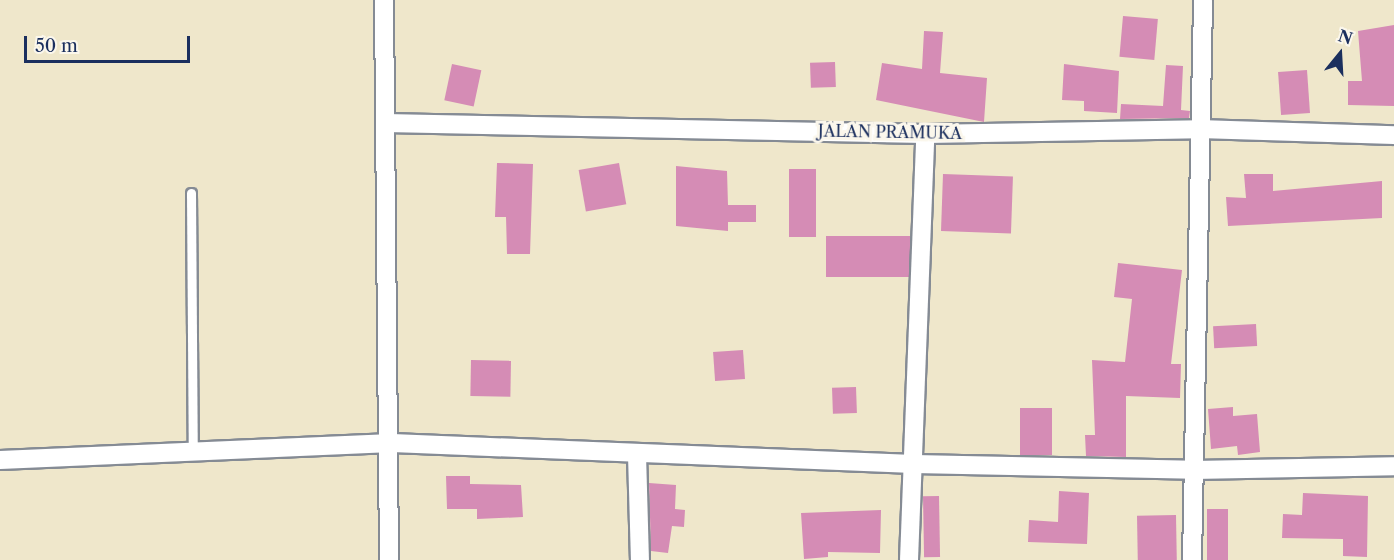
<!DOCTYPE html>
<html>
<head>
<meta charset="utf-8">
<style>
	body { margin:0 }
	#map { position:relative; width:1394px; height:560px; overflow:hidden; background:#efe7cb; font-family:"Libre Caslon Text",serif }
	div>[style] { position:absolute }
	.building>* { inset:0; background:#d58cb5; transform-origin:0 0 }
	.roads { filter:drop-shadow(2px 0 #858b94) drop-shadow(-2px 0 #858b94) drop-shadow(0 2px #858b94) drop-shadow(0 -2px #858b94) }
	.lane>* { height:9px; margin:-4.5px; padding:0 4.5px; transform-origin:4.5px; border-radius:4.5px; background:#fff }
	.street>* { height:18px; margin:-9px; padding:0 9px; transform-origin:9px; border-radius:9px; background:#fff }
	span { translate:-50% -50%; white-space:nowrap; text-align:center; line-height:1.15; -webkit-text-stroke:6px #fbf7ec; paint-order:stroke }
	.street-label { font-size:16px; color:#1b2f5e }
	.north { position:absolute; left:1310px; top:24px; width:60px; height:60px; -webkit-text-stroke:4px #fbf7ec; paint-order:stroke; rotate:18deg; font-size:16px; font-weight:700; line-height:24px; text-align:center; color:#1b2f5e }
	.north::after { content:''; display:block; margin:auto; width:21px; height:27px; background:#1b2f5e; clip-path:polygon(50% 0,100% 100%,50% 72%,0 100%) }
	.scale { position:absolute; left:24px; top:36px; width:166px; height:27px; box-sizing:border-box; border:3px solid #1b2f5e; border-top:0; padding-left:8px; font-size:18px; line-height:21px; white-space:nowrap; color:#1b2f5e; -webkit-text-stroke:4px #fbf7ec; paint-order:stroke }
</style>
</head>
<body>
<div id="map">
	<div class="building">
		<div style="left:1123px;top:16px;width:35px;height:41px;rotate:5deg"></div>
		<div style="clip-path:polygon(1394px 25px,1394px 106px,1348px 105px,1348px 81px,1362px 81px,1358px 31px)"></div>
		<div style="clip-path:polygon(924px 31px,943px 32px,940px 73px,987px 78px,984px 122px,876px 100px,882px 63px,922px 69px)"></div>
		<div style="left:835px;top:62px;width:25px;height:25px;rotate:88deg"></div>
		<div style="left:452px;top:64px;width:30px;height:37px;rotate:12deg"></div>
		<div style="clip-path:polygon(1064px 64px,1119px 71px,1117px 113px,1084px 111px,1084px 101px,1062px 100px)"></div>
		<div style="clip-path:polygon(1166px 65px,1183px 66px,1181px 110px,1190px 111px,1189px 118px,1120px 119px,1121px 104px,1163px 106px)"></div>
		<div style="left:1307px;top:70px;width:43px;height:29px;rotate:86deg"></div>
		<div style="clip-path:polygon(497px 163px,533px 164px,530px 254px,507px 254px,506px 217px,495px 217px)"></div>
		<div style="left:619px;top:163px;width:42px;height:41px;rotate:80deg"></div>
		<div style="clip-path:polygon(676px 166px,727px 171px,728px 205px,756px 205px,756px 222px,728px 222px,728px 231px,676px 226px)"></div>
		<div style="left:789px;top:169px;width:27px;height:68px"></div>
		<div style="left:943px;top:174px;width:70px;height:57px;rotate:2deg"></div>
		<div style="clip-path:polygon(1244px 174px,1273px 174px,1273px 191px,1382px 181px,1382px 218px,1228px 226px,1226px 197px,1246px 198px)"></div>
		<div style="left:826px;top:236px;width:84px;height:41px"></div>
		<div style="clip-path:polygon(1118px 263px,1182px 270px,1171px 364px,1181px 364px,1180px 398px,1126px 396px,1126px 457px,1086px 456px,1085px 435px,1095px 435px,1092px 360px,1125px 362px,1132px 299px,1114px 297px)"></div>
		<div style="left:1256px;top:324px;width:22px;height:43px;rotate:87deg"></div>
		<div style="left:743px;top:350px;width:29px;height:30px;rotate:86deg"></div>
		<div style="left:471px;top:360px;width:40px;height:36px;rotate:1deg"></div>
		<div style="left:856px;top:387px;width:26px;height:24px;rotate:88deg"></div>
		<div style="clip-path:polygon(1233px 407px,1233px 416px,1257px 414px,1260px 452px,1238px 455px,1237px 446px,1211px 449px,1208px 409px)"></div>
		<div style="left:1020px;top:408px;width:32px;height:47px"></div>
		<div style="clip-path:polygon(446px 476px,470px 476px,470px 484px,521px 485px,523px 517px,477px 519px,477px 509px,447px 509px)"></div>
		<div style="clip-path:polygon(649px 483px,676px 485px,675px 509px,685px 510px,684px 527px,672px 526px,668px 553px,651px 551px)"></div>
		<div style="clip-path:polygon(1059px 491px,1089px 493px,1087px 544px,1028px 542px,1029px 520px,1058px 522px)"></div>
		<div style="clip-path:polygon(1303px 493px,1368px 496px,1367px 557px,1343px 556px,1343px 539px,1282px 538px,1283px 514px,1302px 515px)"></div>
		<div style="left:939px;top:496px;width:61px;height:16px;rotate:89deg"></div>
		<div style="left:1207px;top:509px;width:21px;height:51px"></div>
		<div style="clip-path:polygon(881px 510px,880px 553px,828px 552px,828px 557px,804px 559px,801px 513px)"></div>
		<div style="left:1176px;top:515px;width:45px;height:39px;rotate:89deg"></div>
	</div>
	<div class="roads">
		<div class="lane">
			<div style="left:191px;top:193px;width:256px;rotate:89.6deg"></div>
		</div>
		<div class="street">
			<div style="left:384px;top:0;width:560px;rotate:89.49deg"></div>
			<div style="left:385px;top:123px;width:540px;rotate:1.17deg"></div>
			<div style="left:925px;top:134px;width:274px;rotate:-1deg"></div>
			<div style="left:1199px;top:129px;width:195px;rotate:1.8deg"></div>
			<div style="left:637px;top:454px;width:106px;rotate:88.4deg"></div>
			<div style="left:0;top:460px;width:392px;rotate:-2.5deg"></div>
			<div style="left:392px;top:443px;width:522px;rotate:2.3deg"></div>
			<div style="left:914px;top:464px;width:279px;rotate:1.2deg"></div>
			<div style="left:1193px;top:470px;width:201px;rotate:-1.1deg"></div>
			<div style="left:909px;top:560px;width:426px;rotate:-87.8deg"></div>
			<div style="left:1192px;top:560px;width:560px;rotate:-88.87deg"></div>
		</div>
	</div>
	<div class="street-label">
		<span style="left:890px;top:132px;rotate:1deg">JALAN PRAMUKA</span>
	</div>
	<div class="north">N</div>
	<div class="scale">50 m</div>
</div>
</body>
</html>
